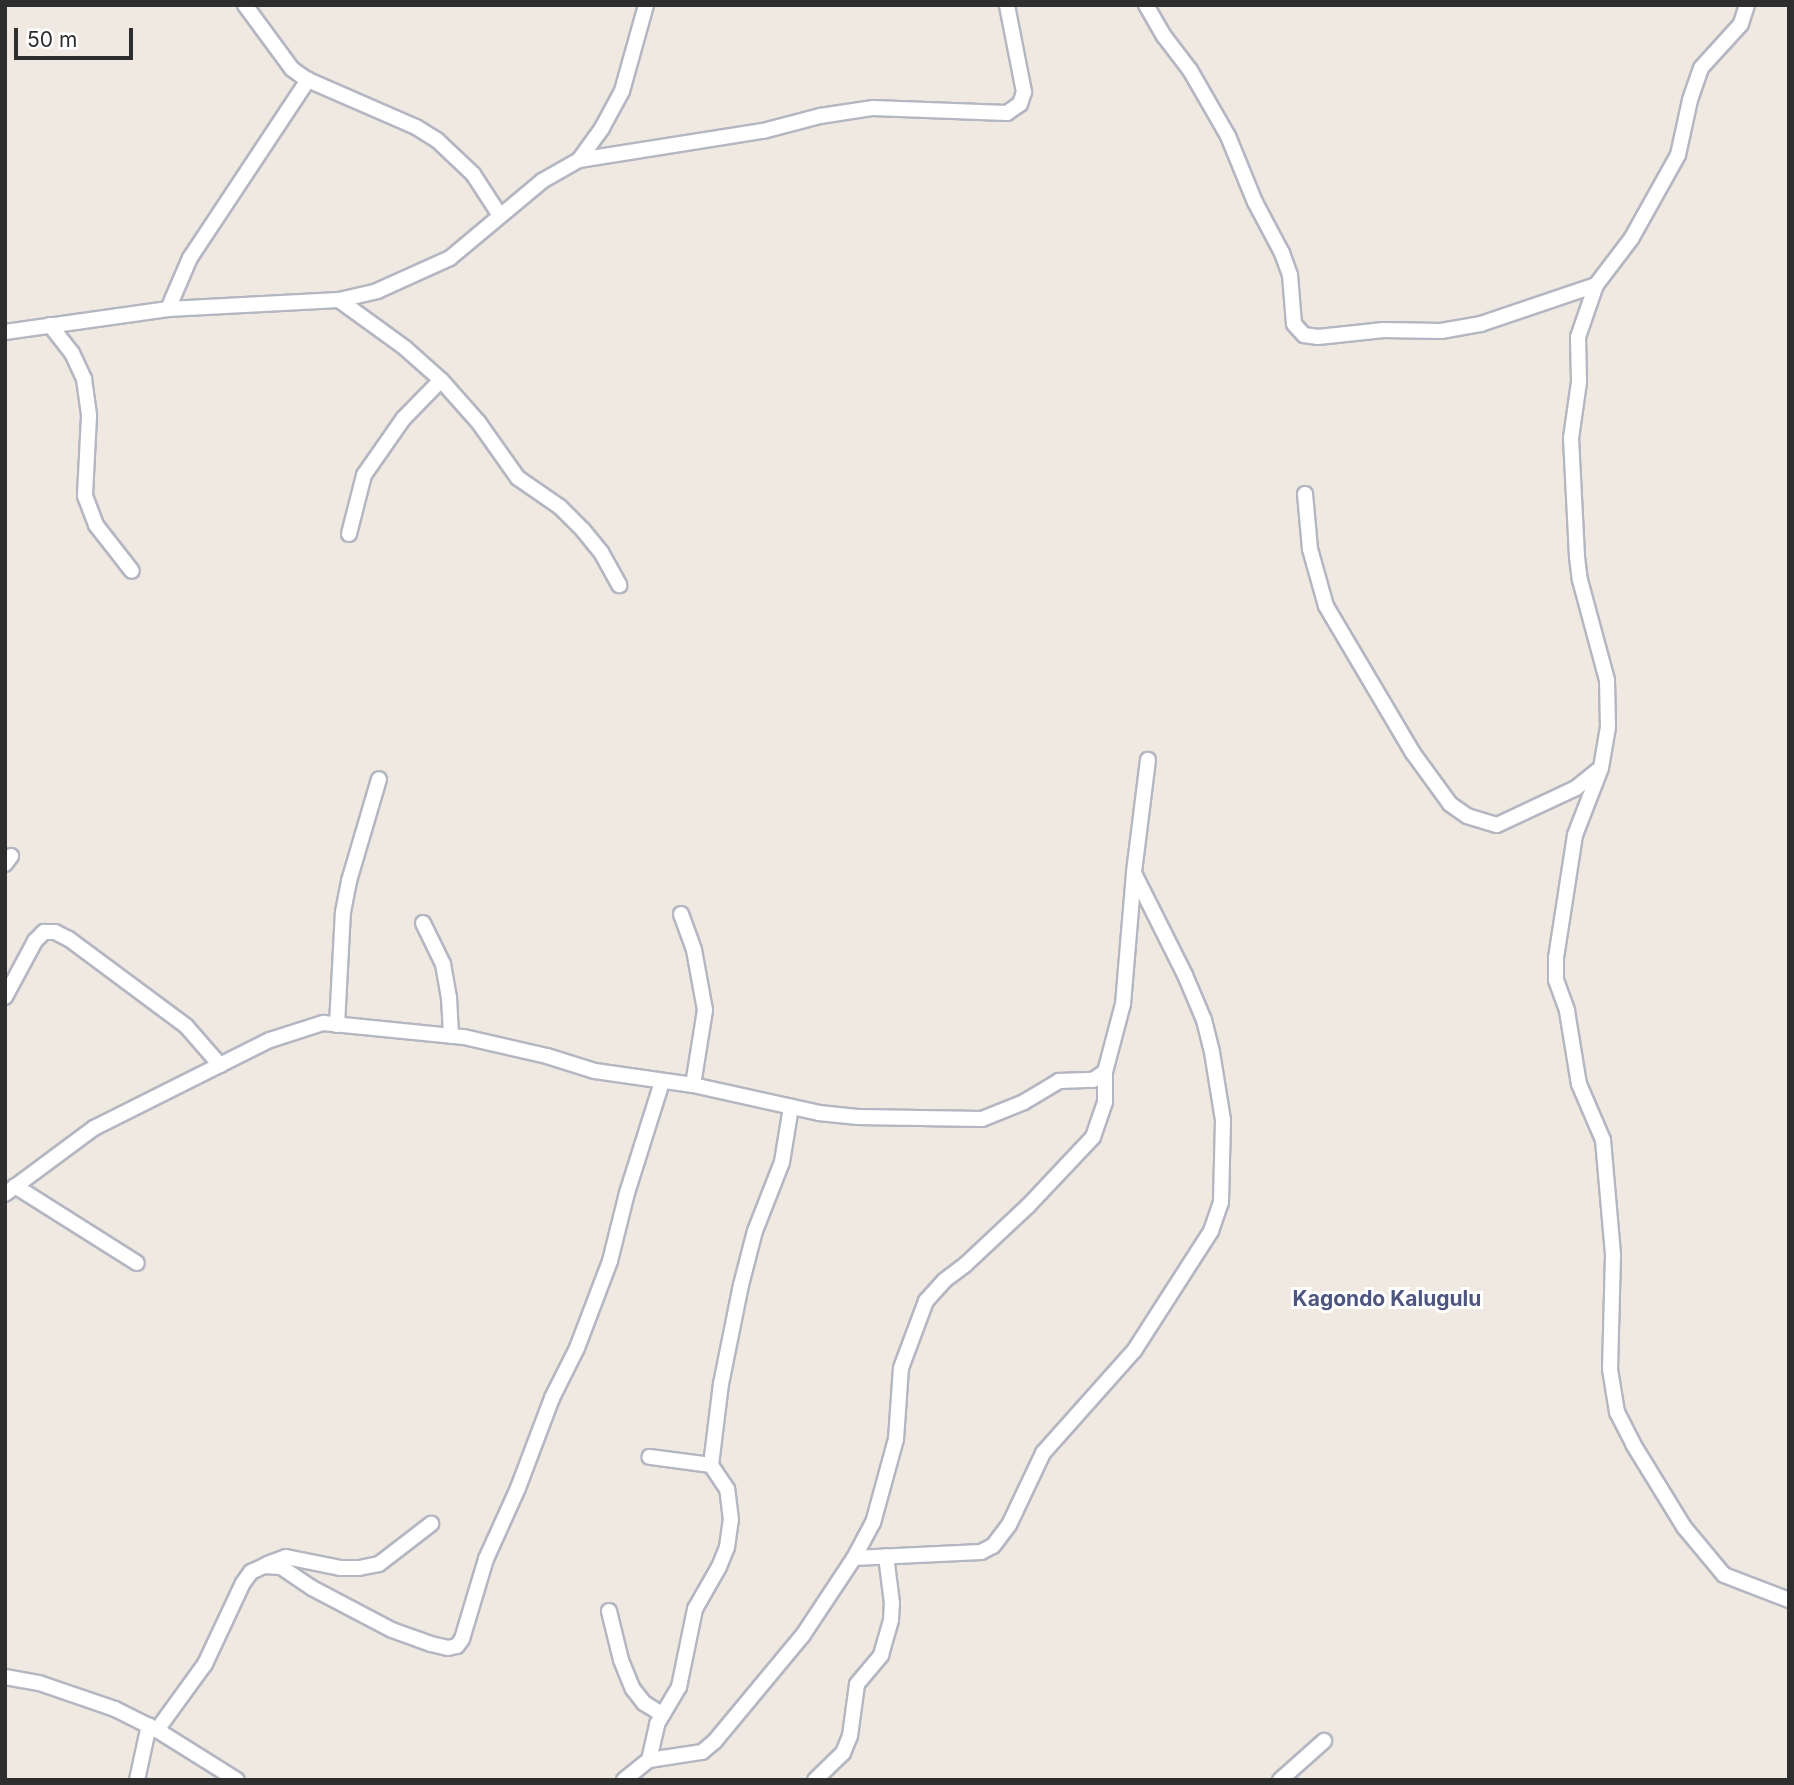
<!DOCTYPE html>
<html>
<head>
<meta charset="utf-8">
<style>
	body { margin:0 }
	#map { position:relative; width:1794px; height:1785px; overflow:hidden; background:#efe9e1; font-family:Inter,sans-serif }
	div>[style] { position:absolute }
	.roads { filter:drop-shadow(2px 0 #b4b7c1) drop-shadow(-2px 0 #b4b7c1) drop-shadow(0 2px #b4b7c1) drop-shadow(0 -2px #b4b7c1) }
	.street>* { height:14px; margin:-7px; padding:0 7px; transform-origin:7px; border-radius:7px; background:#fff }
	span { translate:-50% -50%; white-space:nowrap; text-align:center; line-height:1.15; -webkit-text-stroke:6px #fff; paint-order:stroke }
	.quarter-label { font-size:21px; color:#4d5680; font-weight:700 }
	.frame { position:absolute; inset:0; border:7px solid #2e2e2e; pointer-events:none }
	.scale { position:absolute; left:14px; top:28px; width:119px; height:32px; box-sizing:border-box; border:4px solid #2e2e2e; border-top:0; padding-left:9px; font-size:21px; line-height:24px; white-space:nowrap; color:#2e2e2e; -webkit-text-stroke:5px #fff; paint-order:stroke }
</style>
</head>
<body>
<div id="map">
	<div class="roads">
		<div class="street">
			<div style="left:245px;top:5px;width:79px;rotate:53.7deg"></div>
			<div style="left:292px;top:69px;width:19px;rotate:35deg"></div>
			<div style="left:308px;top:80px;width:118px;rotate:23.5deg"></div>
			<div style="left:416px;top:127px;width:25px;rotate:32deg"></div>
			<div style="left:437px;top:140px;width:50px;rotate:43.4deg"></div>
			<div style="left:473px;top:174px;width:48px;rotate:57deg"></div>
			<div style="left:1146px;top:5px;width:36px;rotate:60deg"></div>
			<div style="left:1164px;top:36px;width:43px;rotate:52.6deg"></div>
			<div style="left:1190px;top:70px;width:76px;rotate:60.1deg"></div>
			<div style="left:1228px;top:136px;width:71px;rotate:67.8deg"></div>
			<div style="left:1255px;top:202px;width:58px;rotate:62.1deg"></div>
			<div style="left:1282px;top:253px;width:23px;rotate:70deg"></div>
			<div style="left:1290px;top:275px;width:49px;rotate:85.3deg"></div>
			<div style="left:1294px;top:324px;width:15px;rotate:48deg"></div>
			<div style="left:1304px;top:335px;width:14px;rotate:8deg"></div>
			<div style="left:1318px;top:337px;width:66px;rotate:-6.1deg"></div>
			<div style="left:1384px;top:330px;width:57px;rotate:1deg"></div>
			<div style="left:1441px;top:331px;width:41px;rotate:-9.9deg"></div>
			<div style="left:1481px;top:324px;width:121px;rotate:-18.7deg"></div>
			<div style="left:1747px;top:5px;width:20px;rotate:108deg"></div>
			<div style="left:1741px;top:24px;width:59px;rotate:132.3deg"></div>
			<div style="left:1701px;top:68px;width:34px;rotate:109deg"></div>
			<div style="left:1690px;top:100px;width:56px;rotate:102.3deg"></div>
			<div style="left:1678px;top:155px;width:96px;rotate:119.2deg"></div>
			<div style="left:1631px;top:239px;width:58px;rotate:127.3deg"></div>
			<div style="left:1596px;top:285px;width:55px;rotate:109.1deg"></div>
			<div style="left:1578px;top:337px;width:45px;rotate:88.7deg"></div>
			<div style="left:1579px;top:382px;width:57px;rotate:98.1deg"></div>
			<div style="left:1571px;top:438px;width:119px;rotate:87.1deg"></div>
			<div style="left:1577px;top:557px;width:23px;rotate:83deg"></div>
			<div style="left:1580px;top:580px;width:104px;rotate:74.9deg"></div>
			<div style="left:1607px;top:680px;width:47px;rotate:88.8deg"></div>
			<div style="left:1608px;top:727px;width:42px;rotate:99.7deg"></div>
			<div style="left:1601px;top:768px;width:72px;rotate:111.2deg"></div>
			<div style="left:1575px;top:835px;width:124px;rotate:98.8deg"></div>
			<div style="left:1556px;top:958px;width:22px;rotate:90deg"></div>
			<div style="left:1556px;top:980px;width:33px;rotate:70deg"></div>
			<div style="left:1567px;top:1011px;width:74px;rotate:80.7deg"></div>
			<div style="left:1579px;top:1084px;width:61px;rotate:66.8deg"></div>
			<div style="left:1603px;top:1140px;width:115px;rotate:85deg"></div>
			<div style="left:1613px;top:1255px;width:114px;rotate:91.5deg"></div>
			<div style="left:1610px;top:1369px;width:44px;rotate:80.8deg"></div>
			<div style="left:1617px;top:1412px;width:36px;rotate:63deg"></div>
			<div style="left:1633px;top:1444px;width:97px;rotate:58.4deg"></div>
			<div style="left:1684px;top:1527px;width:62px;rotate:50.2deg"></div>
			<div style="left:1724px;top:1575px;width:70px;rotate:21deg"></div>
			<div style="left:579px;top:160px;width:39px;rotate:-54deg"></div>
			<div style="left:602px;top:128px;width:42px;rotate:-61.6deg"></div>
			<div style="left:622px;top:91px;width:89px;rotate:-74.4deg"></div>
			<div style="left:339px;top:300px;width:82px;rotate:36deg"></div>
			<div style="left:405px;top:348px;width:48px;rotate:41.6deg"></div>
			<div style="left:441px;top:380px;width:57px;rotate:48.5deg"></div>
			<div style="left:479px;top:423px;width:67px;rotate:54.7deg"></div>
			<div style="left:518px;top:478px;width:51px;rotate:34.6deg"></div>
			<div style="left:560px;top:507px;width:33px;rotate:45deg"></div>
			<div style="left:583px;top:530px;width:28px;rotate:51deg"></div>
			<div style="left:601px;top:552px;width:38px;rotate:61deg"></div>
			<div style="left:168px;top:309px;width:56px;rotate:-66.7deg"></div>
			<div style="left:190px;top:258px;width:214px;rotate:-56.5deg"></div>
			<div style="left:50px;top:325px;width:36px;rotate:52deg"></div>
			<div style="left:72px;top:353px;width:29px;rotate:65deg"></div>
			<div style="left:84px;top:379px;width:37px;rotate:82deg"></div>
			<div style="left:89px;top:416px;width:80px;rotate:92.9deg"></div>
			<div style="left:85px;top:496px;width:31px;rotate:69deg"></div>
			<div style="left:96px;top:525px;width:58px;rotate:52deg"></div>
			<div style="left:5px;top:332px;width:165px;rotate:-8deg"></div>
			<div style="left:168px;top:309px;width:171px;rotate:-3deg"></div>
			<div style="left:339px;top:300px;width:39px;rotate:-13deg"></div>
			<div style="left:377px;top:291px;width:80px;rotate:-24.3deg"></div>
			<div style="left:450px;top:258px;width:120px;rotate:-39.9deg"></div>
			<div style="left:542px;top:181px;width:43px;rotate:-29.6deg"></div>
			<div style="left:579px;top:160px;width:186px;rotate:-9deg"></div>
			<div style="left:763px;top:131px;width:59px;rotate:-14.7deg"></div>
			<div style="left:820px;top:116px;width:54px;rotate:-8.6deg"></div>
			<div style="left:873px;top:108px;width:134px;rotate:2.1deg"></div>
			<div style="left:1007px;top:113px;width:16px;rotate:-35deg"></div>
			<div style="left:1020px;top:104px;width:13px;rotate:-72deg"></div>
			<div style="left:1024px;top:92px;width:89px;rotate:-101.1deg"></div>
			<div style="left:1305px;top:494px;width:55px;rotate:84.8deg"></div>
			<div style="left:1310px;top:549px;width:59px;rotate:74.3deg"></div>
			<div style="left:1326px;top:606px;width:171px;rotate:59.4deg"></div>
			<div style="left:1413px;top:753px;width:63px;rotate:54deg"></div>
			<div style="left:1450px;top:804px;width:21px;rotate:35deg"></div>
			<div style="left:1467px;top:816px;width:31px;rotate:17deg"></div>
			<div style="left:1497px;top:825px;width:87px;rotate:-25.1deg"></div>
			<div style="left:1576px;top:788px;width:32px;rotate:-39deg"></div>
			<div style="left:349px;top:534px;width:61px;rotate:-75.7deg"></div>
			<div style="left:364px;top:475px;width:68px;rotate:-55.1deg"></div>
			<div style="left:403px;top:419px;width:54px;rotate:-45.7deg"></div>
			<div style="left:5px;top:864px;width:10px;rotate:-53deg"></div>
			<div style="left:681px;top:914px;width:38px;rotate:70deg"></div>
			<div style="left:694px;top:950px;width:61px;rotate:79.6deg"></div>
			<div style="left:705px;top:1010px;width:76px;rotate:99.1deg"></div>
			<div style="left:423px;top:923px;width:46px;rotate:64deg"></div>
			<div style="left:443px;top:964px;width:34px;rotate:80deg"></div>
			<div style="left:449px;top:997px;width:39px;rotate:87deg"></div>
			<div style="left:5px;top:997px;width:64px;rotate:-61.8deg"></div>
			<div style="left:35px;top:941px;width:13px;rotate:-45deg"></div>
			<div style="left:44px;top:932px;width:11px"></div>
			<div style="left:55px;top:932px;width:16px;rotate:27deg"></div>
			<div style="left:69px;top:939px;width:146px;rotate:36.6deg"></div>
			<div style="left:186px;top:1026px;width:52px;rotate:48.9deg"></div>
			<div style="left:337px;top:1025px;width:113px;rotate:-87deg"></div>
			<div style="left:343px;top:912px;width:32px;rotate:-79deg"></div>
			<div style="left:349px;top:881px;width:106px;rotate:-73.6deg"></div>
			<div style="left:15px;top:1186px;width:144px;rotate:32.3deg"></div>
			<div style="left:5px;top:1194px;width:111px;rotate:-36.6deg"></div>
			<div style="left:94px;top:1128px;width:197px;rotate:-26.6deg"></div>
			<div style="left:270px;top:1040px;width:56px;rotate:-17.8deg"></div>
			<div style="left:323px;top:1023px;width:142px;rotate:5.7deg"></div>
			<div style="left:464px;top:1037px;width:85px;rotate:12.9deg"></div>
			<div style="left:547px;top:1056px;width:50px;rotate:17.4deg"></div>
			<div style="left:595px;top:1071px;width:99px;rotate:8.1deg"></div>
			<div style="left:693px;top:1085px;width:129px;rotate:12.5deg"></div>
			<div style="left:819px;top:1113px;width:39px;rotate:6deg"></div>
			<div style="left:858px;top:1117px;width:124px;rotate:0.9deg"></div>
			<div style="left:982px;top:1119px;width:45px;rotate:-22deg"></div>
			<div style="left:1024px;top:1102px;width:41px;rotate:-31deg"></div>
			<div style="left:1059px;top:1081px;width:34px;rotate:-2deg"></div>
			<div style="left:1093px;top:1080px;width:14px;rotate:-34deg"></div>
			<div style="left:1105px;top:1072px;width:70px;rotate:-75.2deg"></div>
			<div style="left:1123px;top:1004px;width:132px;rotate:-85.2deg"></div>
			<div style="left:1134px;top:872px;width:113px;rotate:-82.9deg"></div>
			<div style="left:711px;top:1465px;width:82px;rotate:-83deg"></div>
			<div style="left:721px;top:1384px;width:101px;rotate:-78.6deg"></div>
			<div style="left:741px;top:1285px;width:56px;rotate:-75.5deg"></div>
			<div style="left:755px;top:1231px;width:74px;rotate:-68.6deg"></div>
			<div style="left:782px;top:1162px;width:56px;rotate:-80.7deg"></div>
			<div style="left:854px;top:1558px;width:127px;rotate:-2.7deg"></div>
			<div style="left:981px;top:1552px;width:13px;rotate:-27deg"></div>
			<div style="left:993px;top:1546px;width:26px;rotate:-53deg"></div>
			<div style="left:1009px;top:1525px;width:80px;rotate:-64.7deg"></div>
			<div style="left:1043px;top:1453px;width:137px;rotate:-48.3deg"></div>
			<div style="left:1134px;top:1351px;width:143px;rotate:-57.3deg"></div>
			<div style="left:1211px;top:1231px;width:31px;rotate:-71deg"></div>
			<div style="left:1221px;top:1202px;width:82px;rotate:-88.6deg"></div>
			<div style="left:1223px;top:1120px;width:69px;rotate:-99.2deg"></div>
			<div style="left:1212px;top:1052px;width:33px;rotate:-104deg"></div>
			<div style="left:1204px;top:1020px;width:49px;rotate:-112.9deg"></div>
			<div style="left:1185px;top:975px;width:112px;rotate:-116.6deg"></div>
			<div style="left:267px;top:1564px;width:20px;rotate:-20deg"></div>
			<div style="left:286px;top:1557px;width:55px;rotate:11.5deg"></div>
			<div style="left:340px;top:1568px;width:19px"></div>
			<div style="left:359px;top:1568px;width:20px;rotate:-11deg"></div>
			<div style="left:379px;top:1564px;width:66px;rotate:-37.6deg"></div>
			<div style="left:609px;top:1611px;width:50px;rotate:76.2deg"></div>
			<div style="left:621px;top:1660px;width:31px;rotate:68deg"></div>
			<div style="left:633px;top:1689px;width:18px;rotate:52deg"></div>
			<div style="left:644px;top:1703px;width:22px;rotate:32deg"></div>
			<div style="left:5px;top:1677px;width:35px;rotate:10deg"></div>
			<div style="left:39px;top:1683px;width:80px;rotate:18.9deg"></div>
			<div style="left:115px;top:1709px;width:47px;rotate:26.6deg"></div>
			<div style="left:157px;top:1730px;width:94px;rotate:32deg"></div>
			<div style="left:157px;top:1730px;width:82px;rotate:-54deg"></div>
			<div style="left:205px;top:1664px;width:89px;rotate:-64.9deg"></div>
			<div style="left:243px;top:1583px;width:14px;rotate:-54deg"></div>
			<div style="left:251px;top:1572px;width:14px;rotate:-25deg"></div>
			<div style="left:264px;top:1566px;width:17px;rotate:3deg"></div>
			<div style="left:281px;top:1567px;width:37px;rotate:34deg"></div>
			<div style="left:312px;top:1588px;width:90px;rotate:27.7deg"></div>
			<div style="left:392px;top:1630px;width:41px;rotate:19.7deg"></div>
			<div style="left:431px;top:1644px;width:17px;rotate:13deg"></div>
			<div style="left:448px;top:1648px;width:9px;rotate:-13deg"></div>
			<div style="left:457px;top:1646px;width:9px;rotate:-54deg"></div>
			<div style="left:462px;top:1639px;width:84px;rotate:-73.3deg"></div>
			<div style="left:486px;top:1559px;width:78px;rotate:-65.7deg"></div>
			<div style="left:518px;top:1488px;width:96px;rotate:-69.3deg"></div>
			<div style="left:552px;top:1398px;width:56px;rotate:-63.4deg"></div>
			<div style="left:577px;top:1348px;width:93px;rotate:-69.2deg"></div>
			<div style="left:610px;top:1261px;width:70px;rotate:-76deg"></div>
			<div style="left:627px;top:1193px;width:116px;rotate:-72.5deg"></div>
			<div style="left:649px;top:1760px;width:37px;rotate:-77deg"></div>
			<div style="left:657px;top:1724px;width:43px;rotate:-59.3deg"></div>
			<div style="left:679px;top:1687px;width:80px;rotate:-78.4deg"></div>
			<div style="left:695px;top:1609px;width:48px;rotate:-60.3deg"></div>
			<div style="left:719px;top:1567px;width:22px;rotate:-68deg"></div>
			<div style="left:727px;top:1547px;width:27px;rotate:-82deg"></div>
			<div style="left:731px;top:1520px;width:31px;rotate:-97deg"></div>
			<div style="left:727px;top:1489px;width:29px;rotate:-124deg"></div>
			<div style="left:711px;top:1465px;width:62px;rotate:-172.5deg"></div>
			<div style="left:137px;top:1780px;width:56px;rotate:-77.7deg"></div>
			<div style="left:624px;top:1780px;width:32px;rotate:-39deg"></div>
			<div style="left:649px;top:1760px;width:54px;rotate:-8.6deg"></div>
			<div style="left:702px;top:1752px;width:17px;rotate:-40deg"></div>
			<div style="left:715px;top:1741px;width:138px;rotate:-50.3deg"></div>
			<div style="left:803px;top:1635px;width:92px;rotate:-56.5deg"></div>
			<div style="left:854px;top:1558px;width:40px;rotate:-62deg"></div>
			<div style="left:873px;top:1523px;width:87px;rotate:-74.7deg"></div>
			<div style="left:896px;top:1439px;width:71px;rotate:-86deg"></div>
			<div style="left:901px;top:1368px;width:72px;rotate:-69.5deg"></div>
			<div style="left:926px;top:1301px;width:28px;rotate:-48deg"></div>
			<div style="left:945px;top:1280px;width:26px;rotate:-37deg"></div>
			<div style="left:966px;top:1264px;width:85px;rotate:-43.1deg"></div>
			<div style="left:1028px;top:1206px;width:95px;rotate:-46.7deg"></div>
			<div style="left:1093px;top:1137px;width:37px;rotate:-71deg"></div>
			<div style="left:1105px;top:1102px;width:30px;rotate:-90deg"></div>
			<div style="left:815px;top:1780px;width:39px;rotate:-44deg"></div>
			<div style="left:843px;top:1753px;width:18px;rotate:-68deg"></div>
			<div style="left:850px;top:1736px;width:52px;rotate:-82.3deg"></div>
			<div style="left:857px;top:1684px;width:38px;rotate:-50deg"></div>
			<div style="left:881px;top:1655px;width:36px;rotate:-74deg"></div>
			<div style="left:891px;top:1620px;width:17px;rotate:-87deg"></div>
			<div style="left:892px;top:1603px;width:47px;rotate:-97.3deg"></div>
			<div style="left:1280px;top:1780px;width:59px;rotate:-41.6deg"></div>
		</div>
	</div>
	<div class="quarter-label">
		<span style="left:1387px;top:1299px">Kagondo Kalugulu</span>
	</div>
	<div class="frame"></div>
	<div class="scale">50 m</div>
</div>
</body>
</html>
